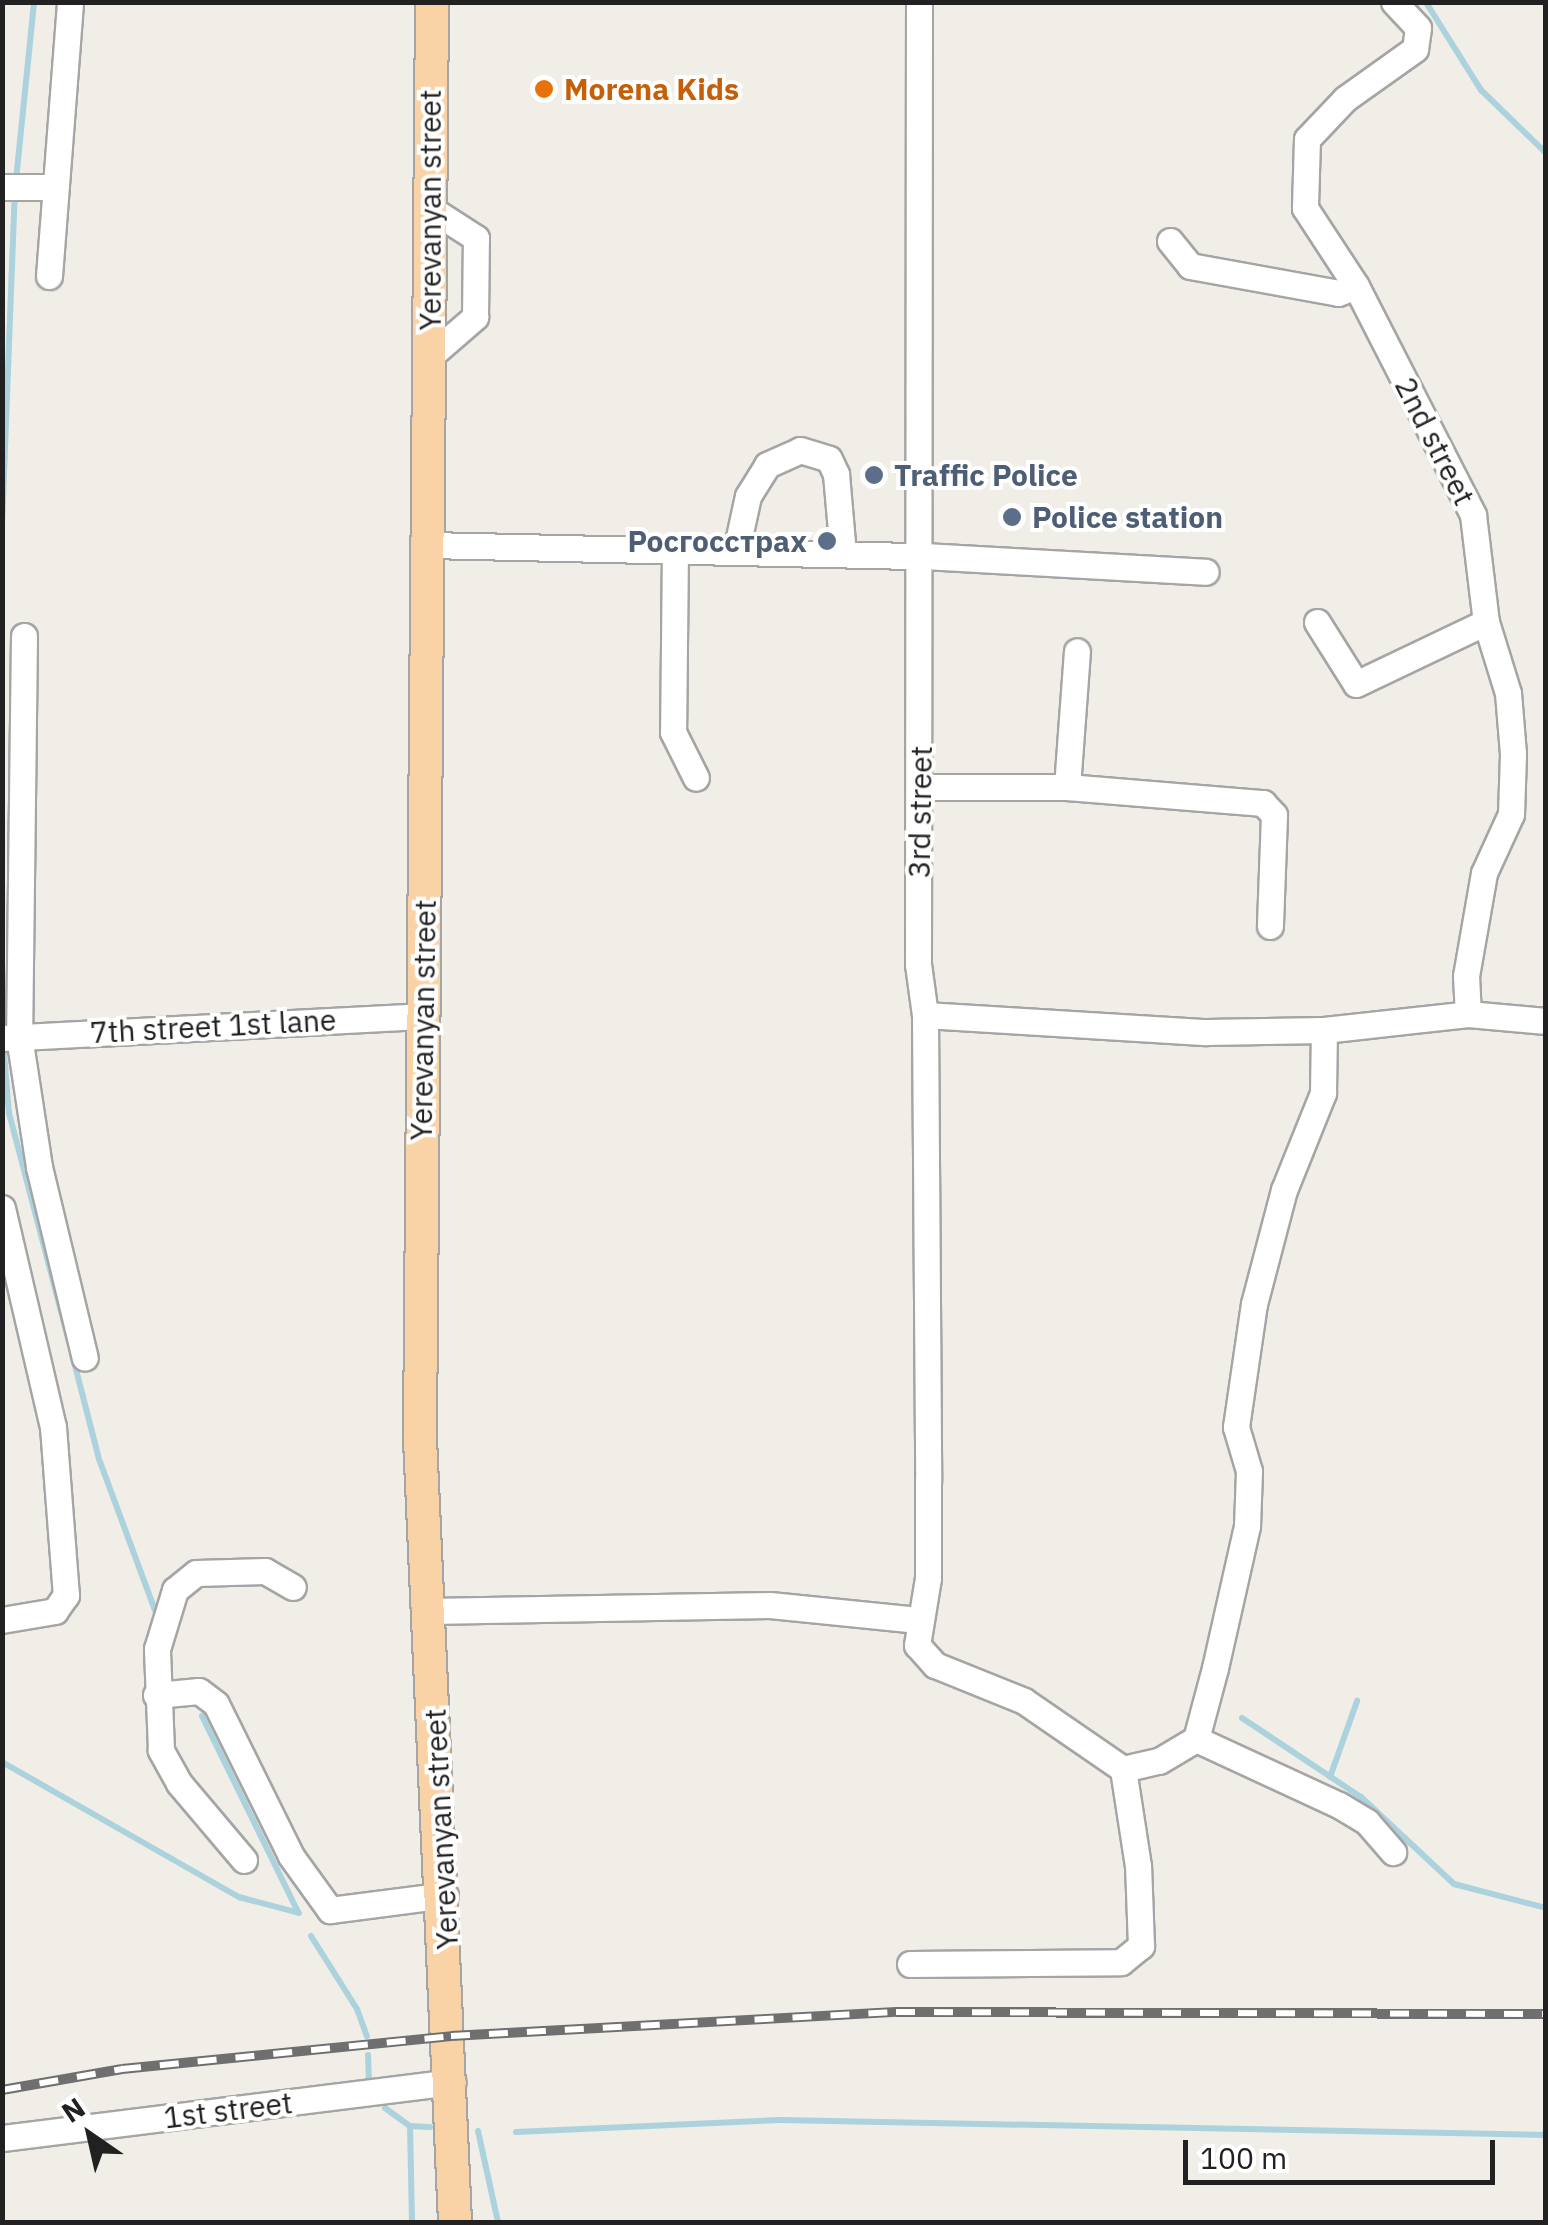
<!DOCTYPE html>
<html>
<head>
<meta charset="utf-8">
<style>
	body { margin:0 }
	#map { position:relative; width:1548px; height:2225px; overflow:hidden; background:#f1eee8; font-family:"IBM Plex Sans",sans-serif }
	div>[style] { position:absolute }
	.stream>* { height:6px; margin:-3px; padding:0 3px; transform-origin:3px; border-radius:3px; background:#abd2dd }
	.roads { filter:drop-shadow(2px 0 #a5a5a5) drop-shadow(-2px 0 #a5a5a5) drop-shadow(0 2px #a5a5a5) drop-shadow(0 -2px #a5a5a5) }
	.minor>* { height:25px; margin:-12.5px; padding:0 12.5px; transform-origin:12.5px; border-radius:12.5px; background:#fff }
	.major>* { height:32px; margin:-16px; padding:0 16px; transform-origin:16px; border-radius:16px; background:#f9d3a6 }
	.rail>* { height:10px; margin-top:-5px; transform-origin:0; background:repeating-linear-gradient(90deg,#fff 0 19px,#6f6f6f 0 38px); box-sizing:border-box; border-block:2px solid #6f6f6f }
	.dots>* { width:28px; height:28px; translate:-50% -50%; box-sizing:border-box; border:5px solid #fff; border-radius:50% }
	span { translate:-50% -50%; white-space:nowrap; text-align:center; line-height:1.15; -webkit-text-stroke:8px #fff; paint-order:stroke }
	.food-label { font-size:30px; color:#c56008; font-weight:700 }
	.left { translate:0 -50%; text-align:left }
	.street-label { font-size:30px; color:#212121 }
	.service-label { font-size:30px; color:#4e5e75; font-weight:700 }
	.right { translate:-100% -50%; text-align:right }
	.frame { position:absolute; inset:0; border:5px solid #212121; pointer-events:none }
	.north { position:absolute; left:40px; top:2085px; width:100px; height:100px; -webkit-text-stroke:8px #fff; paint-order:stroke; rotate:326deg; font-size:28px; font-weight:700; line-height:40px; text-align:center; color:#212121 }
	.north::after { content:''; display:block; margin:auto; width:35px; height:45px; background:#212121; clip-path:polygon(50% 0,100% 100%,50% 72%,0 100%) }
	.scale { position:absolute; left:1183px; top:2140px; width:312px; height:45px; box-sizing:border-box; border:5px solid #212121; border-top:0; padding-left:12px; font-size:30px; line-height:35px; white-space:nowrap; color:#212121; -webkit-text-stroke:8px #fff; paint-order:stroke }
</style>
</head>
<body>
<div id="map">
	<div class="stream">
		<div style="left:1427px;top:4px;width:102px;rotate:57.9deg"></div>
		<div style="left:1481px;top:90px;width:91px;rotate:44.1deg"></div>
		<div style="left:16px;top:180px;width:179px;rotate:-84.2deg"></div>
		<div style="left:2px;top:526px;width:333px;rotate:-87.8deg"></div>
		<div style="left:3px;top:1043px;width:70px;rotate:85.1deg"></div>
		<div style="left:9px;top:1113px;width:237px;rotate:75.3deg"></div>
		<div style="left:72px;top:1354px;width:108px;rotate:75.6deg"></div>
		<div style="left:99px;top:1459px;width:161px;rotate:69.7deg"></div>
		<div style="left:202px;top:1716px;width:218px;rotate:63.9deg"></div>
		<div style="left:1242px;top:1718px;width:143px;rotate:33.6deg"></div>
		<div style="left:1361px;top:1797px;width:127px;rotate:43.1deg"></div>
		<div style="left:1454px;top:1884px;width:95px;rotate:14.6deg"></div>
		<div style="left:2px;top:1762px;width:273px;rotate:29.7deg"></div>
		<div style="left:239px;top:1897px;width:62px;rotate:14.9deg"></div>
		<div style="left:1330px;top:1777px;width:81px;rotate:-70.4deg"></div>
		<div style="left:311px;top:1936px;width:86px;rotate:57.8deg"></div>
		<div style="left:357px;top:2009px;width:29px;rotate:70deg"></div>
		<div style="left:368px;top:2055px;width:29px;rotate:88deg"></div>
		<div style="left:385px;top:2108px;width:31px;rotate:36deg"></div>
		<div style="left:410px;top:2126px;width:20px;rotate:3deg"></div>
		<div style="left:410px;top:2126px;width:96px;rotate:88.8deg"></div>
		<div style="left:478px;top:2131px;width:93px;rotate:77.6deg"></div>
		<div style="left:516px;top:2132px;width:265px;rotate:-2.6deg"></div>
		<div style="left:781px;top:2120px;width:765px;rotate:1.12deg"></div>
	</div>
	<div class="roads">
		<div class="minor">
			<div style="left:919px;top:2px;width:962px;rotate:90.06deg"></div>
			<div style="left:918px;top:964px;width:51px;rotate:82.2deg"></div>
			<div style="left:925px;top:1015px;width:466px;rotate:89.6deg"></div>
			<div style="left:928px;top:1481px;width:97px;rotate:90deg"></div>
			<div style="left:928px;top:1578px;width:68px;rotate:99.3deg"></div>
			<div style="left:917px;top:1645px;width:27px;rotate:48deg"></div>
			<div style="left:935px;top:1665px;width:96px;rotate:22deg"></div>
			<div style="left:1024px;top:1701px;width:120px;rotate:34.5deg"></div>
			<div style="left:1123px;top:1769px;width:37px;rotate:-13deg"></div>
			<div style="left:1159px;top:1761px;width:43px;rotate:-30.7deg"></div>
			<div style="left:1196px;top:1739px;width:73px;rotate:-75deg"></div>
			<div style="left:1215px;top:1668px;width:146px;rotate:-77.3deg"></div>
			<div style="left:1247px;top:1526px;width:55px;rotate:-87.9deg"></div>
			<div style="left:1249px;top:1471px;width:46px;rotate:-106.5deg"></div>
			<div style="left:1236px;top:1427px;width:124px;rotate:-81.7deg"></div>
			<div style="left:1254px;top:1304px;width:118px;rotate:-75.3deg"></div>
			<div style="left:1284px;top:1190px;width:105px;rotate:-68.1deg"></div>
			<div style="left:1323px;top:1093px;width:63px;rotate:-89.1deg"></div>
			<div style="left:1394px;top:2px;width:35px;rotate:47deg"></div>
			<div style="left:1418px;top:28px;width:21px;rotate:98deg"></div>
			<div style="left:1415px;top:49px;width:86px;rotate:144.5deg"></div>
			<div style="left:1345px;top:99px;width:55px;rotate:133.5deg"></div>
			<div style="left:1307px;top:139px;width:69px;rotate:91.7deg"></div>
			<div style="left:1305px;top:208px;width:93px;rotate:56.8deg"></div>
			<div style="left:1356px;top:286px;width:257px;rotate:62.9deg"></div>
			<div style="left:1473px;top:515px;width:108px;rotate:83.1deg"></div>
			<div style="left:1486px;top:622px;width:74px;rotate:72.8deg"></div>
			<div style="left:1508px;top:693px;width:61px;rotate:85.3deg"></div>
			<div style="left:1513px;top:754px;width:60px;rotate:91.9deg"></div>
			<div style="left:1511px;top:814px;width:65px;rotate:114.6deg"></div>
			<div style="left:1484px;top:873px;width:105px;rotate:99.9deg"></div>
			<div style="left:1466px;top:976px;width:38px;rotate:87deg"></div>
			<div style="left:2px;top:187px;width:52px"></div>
			<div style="left:1170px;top:241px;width:32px;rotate:51deg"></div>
			<div style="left:1190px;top:266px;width:150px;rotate:10.3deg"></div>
			<div style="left:1338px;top:293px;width:19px;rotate:-21deg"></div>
			<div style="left:49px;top:276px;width:275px;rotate:-85.6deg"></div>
			<div style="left:430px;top:356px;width:60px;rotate:-40.9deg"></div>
			<div style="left:475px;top:317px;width:79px;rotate:-89.3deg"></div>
			<div style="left:476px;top:238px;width:54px;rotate:-147.2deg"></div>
			<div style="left:428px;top:545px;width:495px;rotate:1.3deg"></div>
			<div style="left:923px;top:556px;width:283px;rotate:3.2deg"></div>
			<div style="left:675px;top:549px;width:183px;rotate:90.6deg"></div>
			<div style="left:673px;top:732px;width:51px;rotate:63.4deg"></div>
			<div style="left:736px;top:551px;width:56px;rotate:-77.7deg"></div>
			<div style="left:748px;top:496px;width:36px;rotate:-58deg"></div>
			<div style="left:767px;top:465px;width:36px;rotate:-24deg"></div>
			<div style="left:800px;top:450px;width:30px;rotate:17deg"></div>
			<div style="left:829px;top:459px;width:17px;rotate:65deg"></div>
			<div style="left:836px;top:474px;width:80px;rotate:85deg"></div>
			<div style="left:1317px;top:622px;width:73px;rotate:57.8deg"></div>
			<div style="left:1356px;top:684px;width:144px;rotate:-25.5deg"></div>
			<div style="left:24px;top:636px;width:400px;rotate:90.7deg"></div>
			<div style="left:19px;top:1036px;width:133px;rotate:81.3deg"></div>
			<div style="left:39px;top:1167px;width:196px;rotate:76.5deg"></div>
			<div style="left:920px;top:787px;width:147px"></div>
			<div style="left:1067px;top:787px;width:136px;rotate:-85.8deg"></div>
			<div style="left:1067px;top:787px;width:197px;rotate:4.7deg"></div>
			<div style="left:1263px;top:803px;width:16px;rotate:47deg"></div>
			<div style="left:1274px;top:815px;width:111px;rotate:92.1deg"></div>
			<div style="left:925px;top:1015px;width:282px;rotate:3.5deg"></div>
			<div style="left:1206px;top:1032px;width:118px;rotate:-1deg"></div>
			<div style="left:1324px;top:1030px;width:145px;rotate:-6.3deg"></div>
			<div style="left:1468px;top:1014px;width:78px;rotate:5.1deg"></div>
			<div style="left:4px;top:1038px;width:420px;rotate:-3deg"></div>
			<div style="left:2px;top:1208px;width:225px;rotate:76.9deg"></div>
			<div style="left:53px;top:1427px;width:169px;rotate:85.6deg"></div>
			<div style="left:66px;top:1595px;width:19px;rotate:125deg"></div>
			<div style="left:55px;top:1611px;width:54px;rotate:170.4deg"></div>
			<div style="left:428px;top:1611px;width:342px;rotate:-1deg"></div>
			<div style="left:770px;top:1605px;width:149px;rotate:5.8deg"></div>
			<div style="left:156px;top:1695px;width:43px;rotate:-5.3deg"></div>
			<div style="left:199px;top:1691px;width:21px;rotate:37deg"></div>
			<div style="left:216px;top:1704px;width:169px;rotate:63.7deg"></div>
			<div style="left:291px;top:1856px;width:67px;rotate:54.2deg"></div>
			<div style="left:330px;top:1910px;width:116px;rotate:-7.4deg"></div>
			<div style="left:1196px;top:1739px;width:157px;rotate:24.8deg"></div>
			<div style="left:1339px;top:1805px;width:33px;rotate:31deg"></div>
			<div style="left:1367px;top:1822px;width:40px;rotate:49deg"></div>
			<div style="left:244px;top:1860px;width:101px;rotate:-130.2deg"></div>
			<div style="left:179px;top:1783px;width:38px;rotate:-119deg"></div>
			<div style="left:161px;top:1750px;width:101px;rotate:-92.3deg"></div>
			<div style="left:157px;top:1649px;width:62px;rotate:-73deg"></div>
			<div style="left:175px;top:1590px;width:27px;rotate:-39deg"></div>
			<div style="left:196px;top:1573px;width:69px;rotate:-1.7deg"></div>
			<div style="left:265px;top:1571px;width:32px;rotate:30deg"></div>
			<div style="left:910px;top:1964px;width:211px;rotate:-0.5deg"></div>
			<div style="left:1121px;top:1962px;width:26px;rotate:-39deg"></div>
			<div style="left:1141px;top:1946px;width:80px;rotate:-92.1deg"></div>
			<div style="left:1138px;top:1866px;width:98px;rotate:-98.8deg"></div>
			<div style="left:2px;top:2138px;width:454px;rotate:-7.1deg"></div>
		</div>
		<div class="major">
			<div style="left:432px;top:2px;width:1437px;rotate:90.48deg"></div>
			<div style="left:420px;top:1439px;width:784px;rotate:87.44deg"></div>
		</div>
	</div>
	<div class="rail">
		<div style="left:2px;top:2090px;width:122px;rotate:-9.9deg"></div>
		<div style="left:122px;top:2069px;width:331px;rotate:-5.7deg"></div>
		<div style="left:451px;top:2036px;width:446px;rotate:-3.1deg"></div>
		<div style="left:896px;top:2012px;width:650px;rotate:0.18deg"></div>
	</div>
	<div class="dots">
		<div style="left:544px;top:89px;background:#e8710a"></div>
		<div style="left:874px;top:475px;background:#5c6f8a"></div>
		<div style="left:1012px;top:517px;background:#5c6f8a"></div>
		<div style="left:827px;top:541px;background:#5c6f8a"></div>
	</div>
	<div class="food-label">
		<span class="left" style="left:564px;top:89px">Morena Kids</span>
	</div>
	<div class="street-label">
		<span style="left:430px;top:210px;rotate:-90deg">Yerevanyan street</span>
		<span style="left:1435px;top:441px;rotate:63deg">2nd street</span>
		<span style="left:920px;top:812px;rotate:-89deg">3rd street</span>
		<span style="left:423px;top:1020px;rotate:-89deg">Yerevanyan street</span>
		<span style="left:213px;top:1026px;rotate:-3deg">7th street 1st lane</span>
		<span style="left:441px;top:1829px;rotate:-93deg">Yerevanyan street</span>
		<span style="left:228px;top:2110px;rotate:-7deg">1st street</span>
	</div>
	<div class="service-label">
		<span class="left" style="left:894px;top:475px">Traffic Police</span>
		<span class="left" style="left:1032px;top:517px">Police station</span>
		<span class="right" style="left:807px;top:541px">Росгосстрах</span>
	</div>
	<div class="frame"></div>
	<div class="north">N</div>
	<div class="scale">100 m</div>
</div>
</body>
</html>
